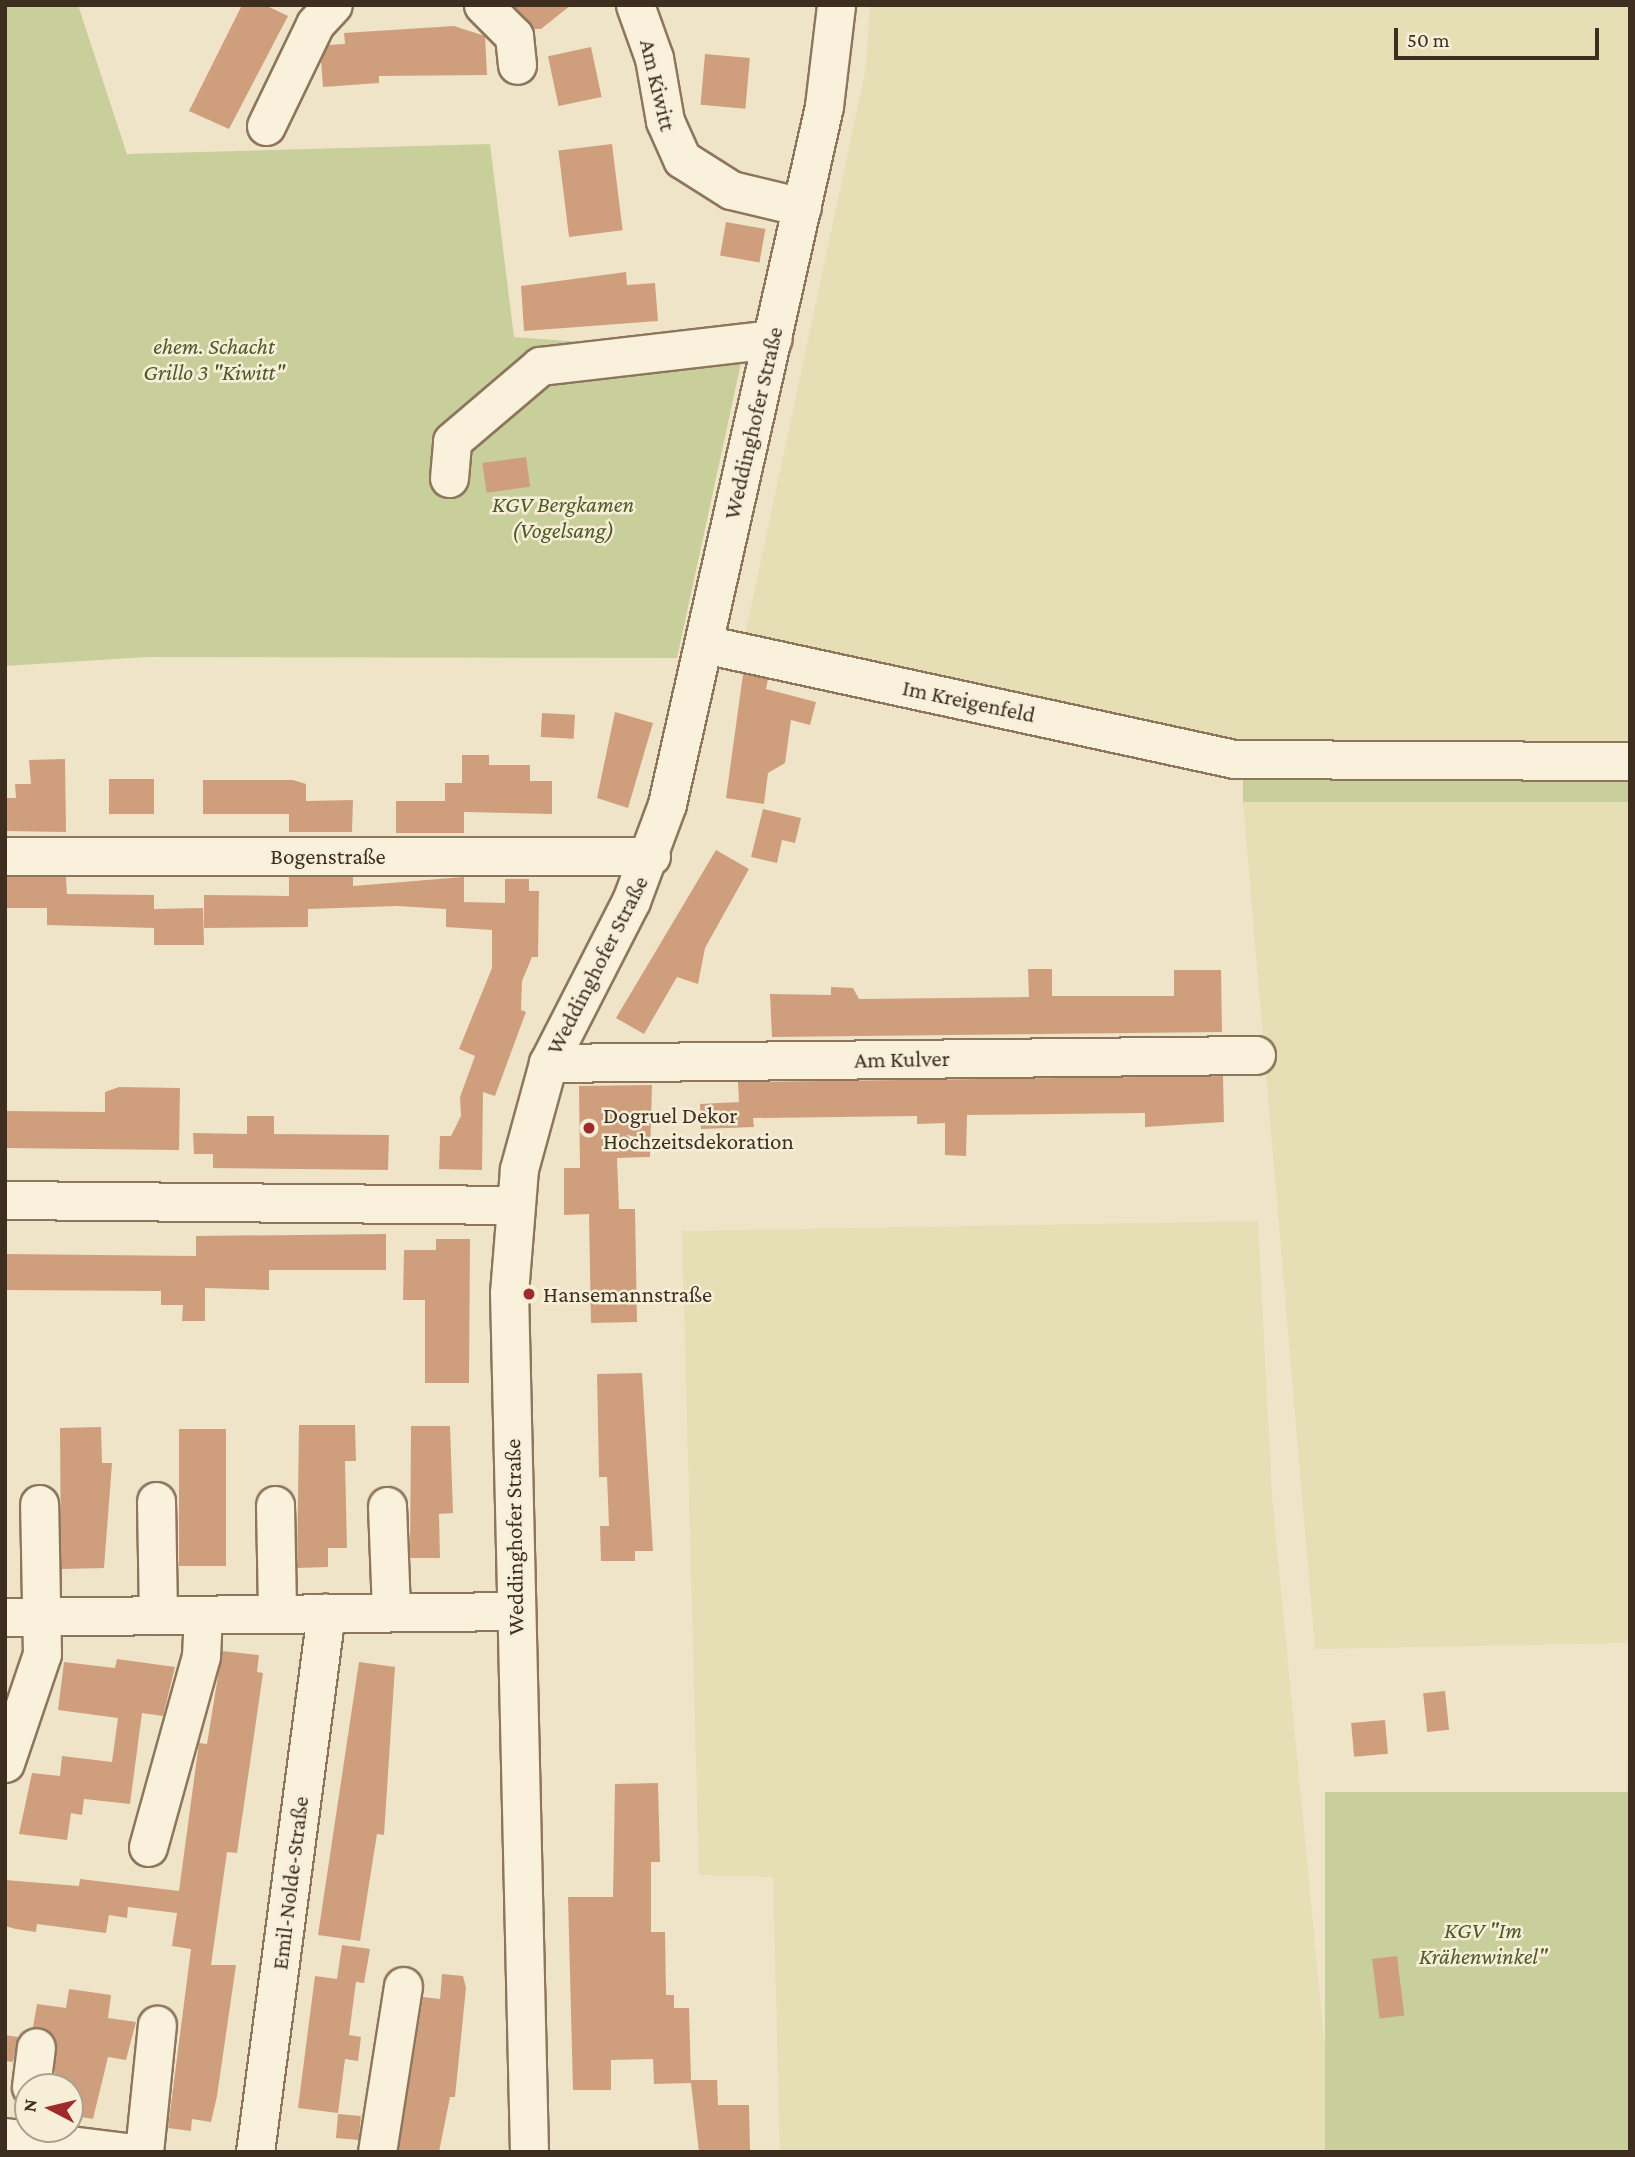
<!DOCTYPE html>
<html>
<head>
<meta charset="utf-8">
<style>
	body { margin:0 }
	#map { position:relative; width:1635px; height:2157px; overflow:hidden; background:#f0e4c8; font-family:"Crimson Pro",serif }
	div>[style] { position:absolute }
	.farmland>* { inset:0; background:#e6deb5 }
	.green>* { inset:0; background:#c9cf9b; transform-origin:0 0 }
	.building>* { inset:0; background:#cf9f7d; transform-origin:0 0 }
	.roads { filter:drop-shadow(2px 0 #8d765c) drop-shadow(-2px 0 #8d765c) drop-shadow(0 2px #8d765c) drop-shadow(0 -2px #8d765c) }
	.minor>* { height:37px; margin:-18.5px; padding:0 18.5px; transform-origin:18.5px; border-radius:18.5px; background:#faf1dc }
	.dots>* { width:19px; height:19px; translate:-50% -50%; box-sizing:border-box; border:4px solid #f7eed8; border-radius:50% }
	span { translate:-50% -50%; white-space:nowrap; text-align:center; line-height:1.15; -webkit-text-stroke:5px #f7eed8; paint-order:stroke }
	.street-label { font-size:23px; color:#3d2e20 }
	.park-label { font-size:23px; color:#4d5a26; font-style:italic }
	.poi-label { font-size:23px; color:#3d2e20 }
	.left { translate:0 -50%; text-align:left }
	.frame { position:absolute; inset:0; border:7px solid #3d2e20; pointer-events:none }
	.north { position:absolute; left:14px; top:2073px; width:70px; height:70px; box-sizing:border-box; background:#f7eed8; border:2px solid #ada18e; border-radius:50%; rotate:277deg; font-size:19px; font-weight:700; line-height:28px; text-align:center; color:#3d2e20 }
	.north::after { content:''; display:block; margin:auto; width:24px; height:32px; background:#9e2a2b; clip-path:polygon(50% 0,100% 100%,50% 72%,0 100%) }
	.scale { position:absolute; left:1394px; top:28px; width:205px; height:32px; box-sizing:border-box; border:4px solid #3d2e20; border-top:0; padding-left:9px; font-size:21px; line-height:24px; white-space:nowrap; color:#3d2e20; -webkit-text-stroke:5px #f7eed8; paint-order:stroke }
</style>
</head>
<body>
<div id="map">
	<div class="farmland">
		<div style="clip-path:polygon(870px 5px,1630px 5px,1630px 752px,1274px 747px,744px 640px,866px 68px)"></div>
		<div style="clip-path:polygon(1630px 799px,1630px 1792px,1627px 1792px,1628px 1643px,1315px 1649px,1243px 802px)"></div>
		<div style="clip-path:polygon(1258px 1221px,1272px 1496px,1335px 2152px,780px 2152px,773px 1877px,699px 1875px,682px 1231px)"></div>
	</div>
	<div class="green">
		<div style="clip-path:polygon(5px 5px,78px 5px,127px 154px,490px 144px,514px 337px,743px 354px,677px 658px,147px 657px,5px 666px)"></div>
		<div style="left:1243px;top:768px;width:387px;height:34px"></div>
		<div style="left:1630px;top:1792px;width:360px;height:305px;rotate:90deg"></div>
	</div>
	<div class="building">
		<div style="clip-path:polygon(242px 5px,265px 5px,288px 16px,229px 129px,189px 111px)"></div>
		<div style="clip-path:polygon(513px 5px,571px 5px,541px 29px,533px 29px)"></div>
		<div style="clip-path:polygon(454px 26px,485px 36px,487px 75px,379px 76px,379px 83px,323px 87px,321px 59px,328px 45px,345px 44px,344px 33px)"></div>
		<div style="left:591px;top:47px;width:51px;height:44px;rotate:78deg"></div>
		<div style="left:705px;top:54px;width:45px;height:51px;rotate:5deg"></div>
		<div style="left:612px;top:144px;width:87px;height:54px;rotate:83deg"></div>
		<div style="left:726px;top:222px;width:40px;height:34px;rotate:10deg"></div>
		<div style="clip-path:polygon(626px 272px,627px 285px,655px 283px,658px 321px,524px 331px,521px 286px)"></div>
		<div style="left:526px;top:457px;width:30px;height:44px;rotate:82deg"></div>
		<div style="clip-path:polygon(743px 674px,768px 679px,766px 689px,816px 702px,810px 725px,791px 720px,785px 763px,768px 773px,764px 804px,726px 798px)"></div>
		<div style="clip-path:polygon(615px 712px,653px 723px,628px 808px,597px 798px)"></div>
		<div style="left:542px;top:713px;width:33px;height:24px;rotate:3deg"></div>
		<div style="clip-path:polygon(462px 755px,489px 755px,489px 765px,530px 765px,530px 781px,552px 781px,552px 814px,464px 812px,464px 833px,396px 833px,396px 801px,445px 801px,445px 783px,462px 783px)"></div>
		<div style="clip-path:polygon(65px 759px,66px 832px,5px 831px,5px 798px,16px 798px,15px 784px,31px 784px,29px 760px)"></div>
		<div style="left:109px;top:779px;width:45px;height:35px"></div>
		<div style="clip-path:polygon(203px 780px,293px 780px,306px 784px,306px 801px,353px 800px,352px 832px,289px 832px,289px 814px,203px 814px)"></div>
		<div style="clip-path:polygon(763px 809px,801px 818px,795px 843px,782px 840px,777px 863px,751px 857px)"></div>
		<div style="clip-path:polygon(716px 850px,749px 869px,705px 948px,698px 984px,677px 977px,644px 1034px,616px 1018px)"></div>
		<div style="clip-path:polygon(5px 877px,66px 877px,67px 894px,154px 895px,154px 921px,154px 909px,203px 908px,204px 945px,154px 945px,154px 928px,47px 925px,47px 908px,5px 908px)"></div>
		<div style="clip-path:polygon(289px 877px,353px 877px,353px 886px,464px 877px,464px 902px,505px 903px,505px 879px,529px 879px,529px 891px,539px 891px,538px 957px,532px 957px,522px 981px,521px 1010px,526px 1012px,495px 1096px,483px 1092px,482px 1170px,439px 1169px,440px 1136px,451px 1136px,461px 1116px,460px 1097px,475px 1056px,459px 1049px,492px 968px,492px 930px,446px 927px,446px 909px,397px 906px,308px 909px,308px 927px,204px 928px,204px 895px,289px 896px)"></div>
		<div style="clip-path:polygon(1028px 969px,1052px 969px,1052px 996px,1174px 996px,1174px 970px,1221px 970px,1222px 1032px,772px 1037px,770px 994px,831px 995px,831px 987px,853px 988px,859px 999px,1029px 997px)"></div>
		<div style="clip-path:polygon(1223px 1076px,1224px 1122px,1145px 1127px,1145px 1113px,967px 1115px,966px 1156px,945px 1155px,945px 1123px,917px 1124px,917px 1116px,753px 1118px,754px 1127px,701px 1129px,700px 1104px,739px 1102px,738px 1082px)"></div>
		<div style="clip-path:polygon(652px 1085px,650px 1157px,617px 1158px,619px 1209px,635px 1209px,637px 1322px,591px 1323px,589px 1214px,564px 1215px,564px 1168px,580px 1168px,579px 1086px)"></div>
		<div style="clip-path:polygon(119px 1087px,180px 1088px,179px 1150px,5px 1148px,5px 1111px,105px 1112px,105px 1092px)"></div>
		<div style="clip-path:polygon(247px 1116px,274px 1116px,274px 1134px,389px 1135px,388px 1170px,213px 1168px,213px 1154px,194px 1154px,193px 1133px,247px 1134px)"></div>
		<div style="clip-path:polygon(386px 1234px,386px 1270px,269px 1270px,269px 1290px,205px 1288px,205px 1321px,182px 1321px,183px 1305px,161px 1305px,161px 1291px,5px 1290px,5px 1254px,196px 1256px,196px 1236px)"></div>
		<div style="clip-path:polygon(436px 1239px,470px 1239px,469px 1383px,425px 1383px,425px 1300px,403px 1300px,404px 1250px,436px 1250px)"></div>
		<div style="clip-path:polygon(642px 1373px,653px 1551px,635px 1551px,635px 1561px,601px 1561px,600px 1526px,609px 1526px,607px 1477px,599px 1477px,597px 1374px)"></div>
		<div style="clip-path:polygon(299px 1425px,355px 1425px,356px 1461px,345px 1461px,347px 1548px,328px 1548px,328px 1567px,297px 1568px)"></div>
		<div style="clip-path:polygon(411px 1426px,450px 1426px,453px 1513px,439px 1514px,440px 1558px,410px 1558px)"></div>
		<div style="clip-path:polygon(101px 1427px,102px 1463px,112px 1463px,104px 1568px,61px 1569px,60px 1428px)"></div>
		<div style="left:179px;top:1429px;width:47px;height:137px"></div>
		<div style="clip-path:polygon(222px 1651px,259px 1655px,257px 1672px,263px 1673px,237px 1853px,227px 1852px,211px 1965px,236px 1965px,217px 2096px,211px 2122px,192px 2119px,191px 2131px,168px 2128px,191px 1949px,172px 1946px,177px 1913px,128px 1907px,127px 1918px,109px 1915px,106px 1933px,37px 1924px,36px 1932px,16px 1929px,5px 1926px,5px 1880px,79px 1886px,80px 1879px,179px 1891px,199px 1743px,207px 1744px)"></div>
		<div style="clip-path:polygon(117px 1659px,175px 1667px,163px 1716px,142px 1713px,130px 1804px,84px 1799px,82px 1815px,71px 1813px,67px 1840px,19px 1834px,32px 1773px,60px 1776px,62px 1756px,112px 1762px,118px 1718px,58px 1710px,64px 1662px,115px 1668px)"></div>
		<div style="clip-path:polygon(359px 1662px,395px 1667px,384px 1835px,377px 1834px,360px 1941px,318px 1935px)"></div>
		<div style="left:1445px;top:1691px;width:39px;height:22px;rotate:84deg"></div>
		<div style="left:1385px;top:1720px;width:34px;height:34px;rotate:85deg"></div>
		<div style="clip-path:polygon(658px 1783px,660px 1862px,651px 1862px,651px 1932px,665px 1932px,666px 1995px,674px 1995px,674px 2008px,689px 2008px,691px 2080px,717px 2080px,718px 2105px,749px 2105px,750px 2150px,699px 2152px,691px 2083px,654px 2084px,653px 2059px,611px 2060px,611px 2090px,573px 2090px,568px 1897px,613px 1897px,615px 1784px)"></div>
		<div style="clip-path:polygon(342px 1945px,370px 1949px,364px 1983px,356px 1982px,349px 2035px,361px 2037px,358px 2061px,345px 2059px,338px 2113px,298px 2108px,315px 1976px,337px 1979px)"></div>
		<div style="left:1397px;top:1956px;width:60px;height:25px;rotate:83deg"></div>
		<div style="clip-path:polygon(442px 1974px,463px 1976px,466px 1988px,455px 2097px,450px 2097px,439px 2152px,398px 2152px,423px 1997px,440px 1999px)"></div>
		<div style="clip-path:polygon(69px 1989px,111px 1995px,108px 2018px,136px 2022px,126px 2060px,108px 2057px,93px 2119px,70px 2115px,70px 2087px,55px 2087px,55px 2038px,33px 2027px,37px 2004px,66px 2008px)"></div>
		<div style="clip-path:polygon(5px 2035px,18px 2037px,13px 2062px,5px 2061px)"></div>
		<div style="left:338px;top:2114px;width:23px;height:24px;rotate:5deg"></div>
	</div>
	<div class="roads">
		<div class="minor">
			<div style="left:483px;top:5px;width:44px;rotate:45deg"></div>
			<div style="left:514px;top:36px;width:29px;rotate:84deg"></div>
			<div style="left:635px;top:5px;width:56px;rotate:70.3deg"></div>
			<div style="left:654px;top:58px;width:64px;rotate:80.1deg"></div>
			<div style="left:665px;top:121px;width:42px;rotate:65.9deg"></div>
			<div style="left:682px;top:159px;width:58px;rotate:32.3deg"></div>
			<div style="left:731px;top:190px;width:73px;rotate:13.5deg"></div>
			<div style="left:266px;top:126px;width:113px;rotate:-64.3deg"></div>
			<div style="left:315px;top:24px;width:26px;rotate:-47deg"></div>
			<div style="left:449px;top:478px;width:37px;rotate:-85deg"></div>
			<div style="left:452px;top:441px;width:116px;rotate:-40.4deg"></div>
			<div style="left:540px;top:366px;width:234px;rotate:-6.6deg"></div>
			<div style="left:704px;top:644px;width:542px;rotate:12.24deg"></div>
			<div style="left:1234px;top:759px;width:396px;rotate:0.3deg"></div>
			<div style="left:5px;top:856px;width:646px"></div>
			<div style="left:548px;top:1063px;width:708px;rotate:-0.65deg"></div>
			<div style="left:5px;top:1200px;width:509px;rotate:0.56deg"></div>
			<div style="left:156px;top:1501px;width:114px;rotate:89deg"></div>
			<div style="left:275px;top:1505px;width:109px;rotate:88.9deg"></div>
			<div style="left:387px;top:1506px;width:106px;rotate:87.8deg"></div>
			<div style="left:5px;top:1617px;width:511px;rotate:-0.67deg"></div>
			<div style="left:5px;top:1763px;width:115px;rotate:-71.3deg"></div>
			<div style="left:42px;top:1654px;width:150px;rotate:-91.1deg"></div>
			<div style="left:148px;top:1847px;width:198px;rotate:-74.5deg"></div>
			<div style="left:201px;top:1656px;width:41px;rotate:-87.2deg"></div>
			<div style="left:31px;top:2087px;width:40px;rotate:-82.9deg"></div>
			<div style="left:5px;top:2137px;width:122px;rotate:7.1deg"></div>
			<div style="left:144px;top:2152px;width:128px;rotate:-84.2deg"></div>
			<div style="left:255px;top:2152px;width:544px;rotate:-82.5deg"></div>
			<div style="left:377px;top:2152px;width:168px;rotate:-81.1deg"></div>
			<div style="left:529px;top:2152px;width:859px;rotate:-91.33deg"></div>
			<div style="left:509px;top:1293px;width:124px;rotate:-85.4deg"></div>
			<div style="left:519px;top:1169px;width:110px;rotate:-74.7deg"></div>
			<div style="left:548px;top:1063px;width:182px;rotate:-62.9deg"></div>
			<div style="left:631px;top:901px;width:103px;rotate:-69.6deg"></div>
			<div style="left:667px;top:804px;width:715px;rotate:-77.32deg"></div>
			<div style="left:824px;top:106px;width:102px;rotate:-83.2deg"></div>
		</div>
	</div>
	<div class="dots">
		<div style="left:589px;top:1128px;background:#9e2a2b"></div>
		<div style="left:529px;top:1294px;background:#9e2a2b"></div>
	</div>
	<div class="street-label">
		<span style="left:658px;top:85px;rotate:77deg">Am Kiwitt</span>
		<span style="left:753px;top:423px;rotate:-77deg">Weddinghofer Straße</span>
		<span style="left:969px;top:701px;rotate:12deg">Im Kreigenfeld</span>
		<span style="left:328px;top:856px">Bogenstraße</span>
		<span style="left:597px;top:965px;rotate:-63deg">Weddinghofer Straße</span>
		<span style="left:902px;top:1059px;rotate:-1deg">Am Kulver</span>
		<span style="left:514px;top:1537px;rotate:-91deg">Weddinghofer Straße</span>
		<span style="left:290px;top:1883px;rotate:-83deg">Emil-Nolde-Straße</span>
	</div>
	<div class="park-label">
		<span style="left:214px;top:359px">ehem. Schacht<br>Grillo 3 "Kiwitt"</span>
		<span style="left:563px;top:517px">KGV Bergkamen<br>(Vogelsang)</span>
		<span style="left:1483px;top:1943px">KGV "Im<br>Krähenwinkel"</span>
	</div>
	<div class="poi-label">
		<span class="left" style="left:603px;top:1128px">Dogruel Dekor<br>Hochzeitsdekoration</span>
		<span class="left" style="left:543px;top:1294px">Hansemannstraße</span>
	</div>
	<div class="frame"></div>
	<div class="north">N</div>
	<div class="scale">50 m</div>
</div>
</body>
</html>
